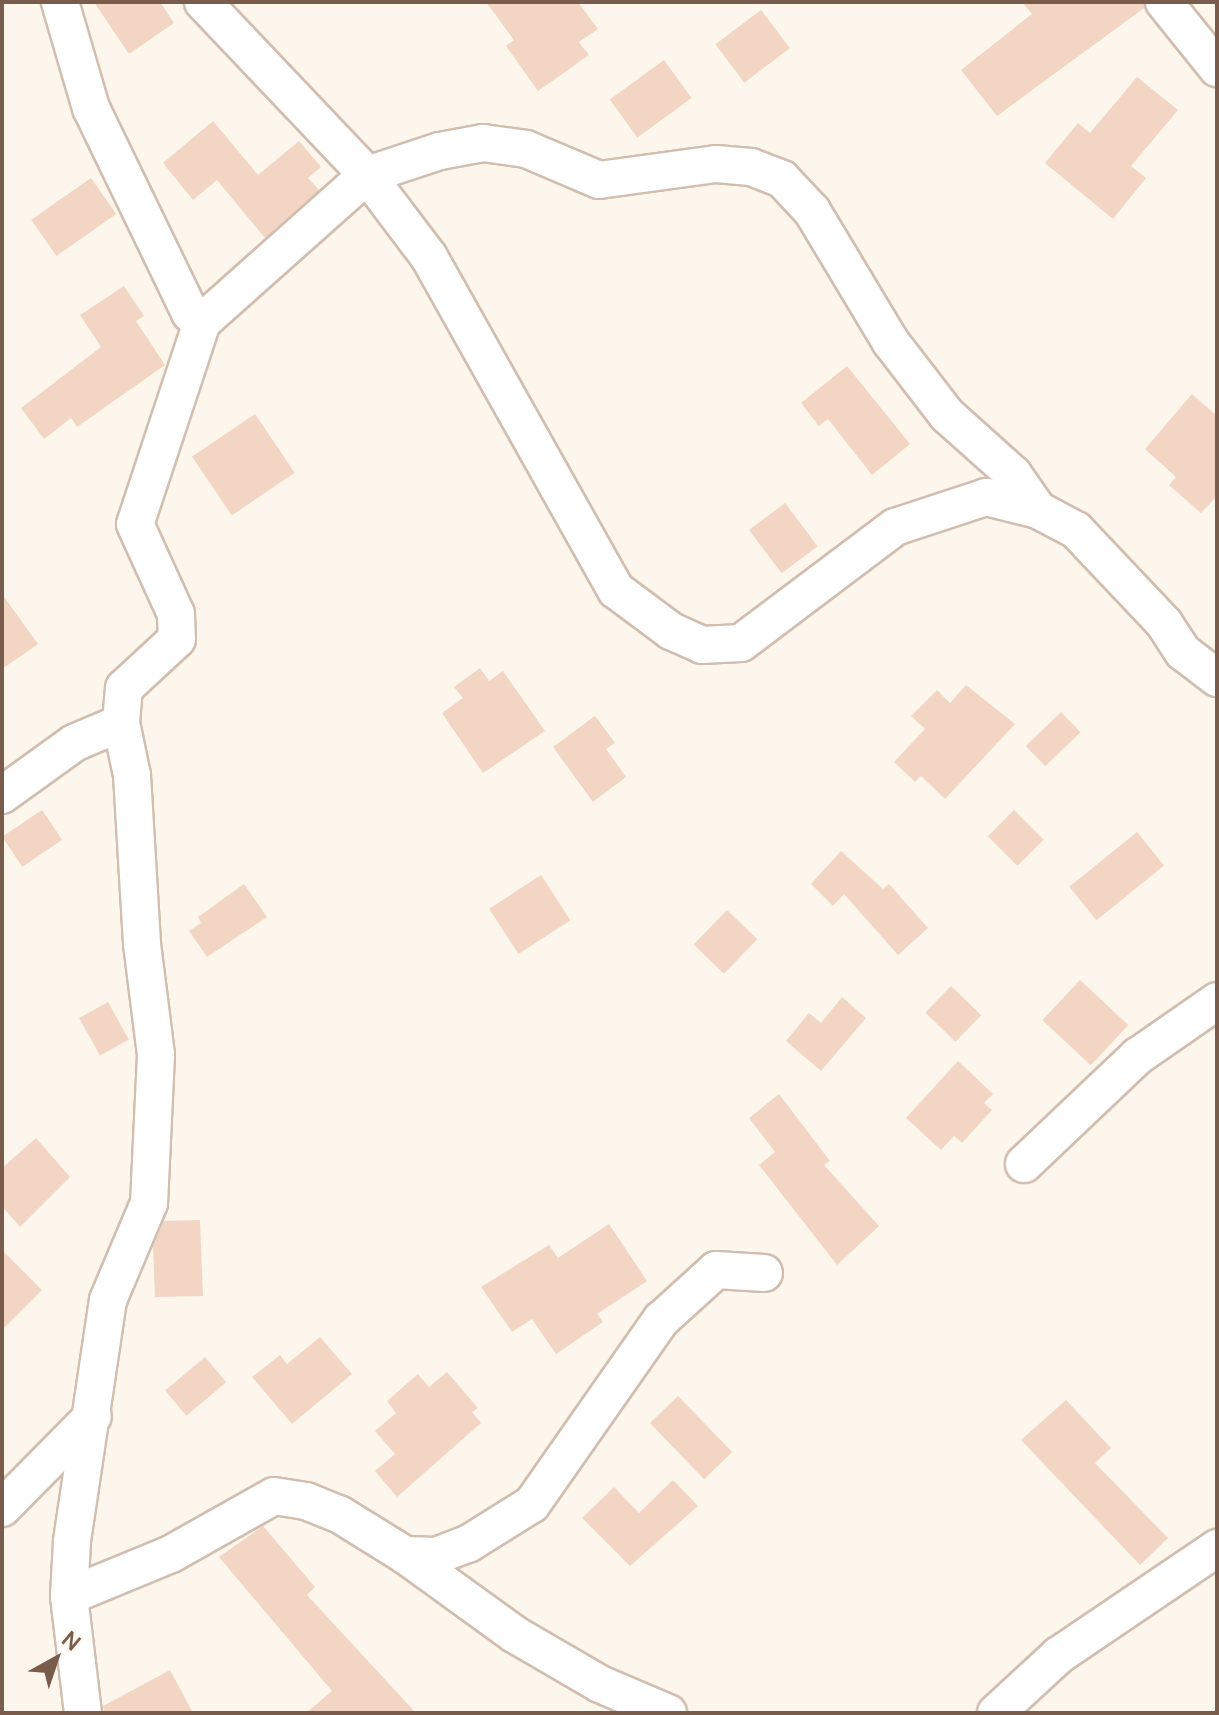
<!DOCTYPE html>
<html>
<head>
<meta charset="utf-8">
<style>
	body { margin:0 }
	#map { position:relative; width:1219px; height:1715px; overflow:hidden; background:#fdf6ec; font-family:Manrope,sans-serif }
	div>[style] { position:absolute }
	.building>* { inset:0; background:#f3d5c3; transform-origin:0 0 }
	.roads { filter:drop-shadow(2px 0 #d1beb0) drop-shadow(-2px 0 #d1beb0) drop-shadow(0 2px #d1beb0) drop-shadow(0 -2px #d1beb0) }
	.street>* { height:36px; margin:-18px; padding:0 18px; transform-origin:18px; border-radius:18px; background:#fff }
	span { translate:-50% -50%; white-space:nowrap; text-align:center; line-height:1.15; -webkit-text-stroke:7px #fffaf3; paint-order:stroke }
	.frame { position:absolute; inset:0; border:4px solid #7a5c4d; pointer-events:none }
	.north { position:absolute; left:16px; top:1619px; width:80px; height:80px; -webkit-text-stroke:6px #fffaf3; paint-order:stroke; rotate:40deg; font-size:22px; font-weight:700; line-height:32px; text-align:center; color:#7a5c4d }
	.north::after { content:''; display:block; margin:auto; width:28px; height:36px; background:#7a5c4d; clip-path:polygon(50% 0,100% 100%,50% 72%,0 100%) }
</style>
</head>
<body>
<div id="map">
	<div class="building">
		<div style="clip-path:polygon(94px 2px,160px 2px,174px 23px,129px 54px)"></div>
		<div style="clip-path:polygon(486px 2px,578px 2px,598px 29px,579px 42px,589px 55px,538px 91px,506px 46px,514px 40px)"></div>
		<div style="clip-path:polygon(1022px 2px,1144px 2px,1144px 8px,997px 116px,961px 70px,1032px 14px)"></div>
		<div style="left:761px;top:10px;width:48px;height:57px;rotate:53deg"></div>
		<div style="left:664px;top:60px;width:47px;height:67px;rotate:54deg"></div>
		<div style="clip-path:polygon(1137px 77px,1178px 110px,1131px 166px,1146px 178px,1113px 219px,1045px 163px,1078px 123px,1090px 133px)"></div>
		<div style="clip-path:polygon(213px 121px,258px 175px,299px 141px,321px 167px,308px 178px,319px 190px,265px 238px,217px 180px,193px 200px,163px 163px)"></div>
		<div style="left:91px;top:178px;width:44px;height:73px;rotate:55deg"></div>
		<div style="clip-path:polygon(124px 286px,144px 316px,136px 321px,165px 365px,77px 427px,71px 418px,44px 439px,21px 408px,101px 347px,80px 315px)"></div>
		<div style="clip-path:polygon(847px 366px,910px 444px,872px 475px,828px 419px,819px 426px,801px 403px)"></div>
		<div style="clip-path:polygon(1192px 394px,1217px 416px,1217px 496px,1201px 513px,1169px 485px,1176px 477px,1145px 449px)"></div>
		<div style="left:255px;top:414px;width:71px;height:76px;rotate:56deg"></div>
		<div style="left:785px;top:503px;width:54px;height:45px;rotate:53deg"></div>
		<div style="clip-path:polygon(2px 594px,38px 644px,2px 669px)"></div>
		<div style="clip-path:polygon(480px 668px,489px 681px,503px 671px,545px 731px,483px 773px,442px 713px,463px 698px,454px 687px)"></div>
		<div style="clip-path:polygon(966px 685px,1015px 724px,945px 799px,921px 776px,915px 782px,894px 762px,925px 729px,911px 716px,937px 690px,950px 703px)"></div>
		<div style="left:1061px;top:712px;width:28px;height:49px;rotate:46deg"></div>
		<div style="clip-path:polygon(595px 716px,615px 743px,606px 749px,626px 777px,593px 802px,553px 747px)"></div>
		<div style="left:42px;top:810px;width:36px;height:48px;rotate:56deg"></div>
		<div style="left:1014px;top:810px;width:42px;height:37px;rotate:45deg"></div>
		<div style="left:1137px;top:832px;width:43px;height:87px;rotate:51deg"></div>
		<div style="clip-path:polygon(841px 851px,883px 889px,889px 884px,928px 928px,898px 955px,844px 894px,833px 906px,811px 884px)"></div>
		<div style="left:541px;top:875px;width:54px;height:62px;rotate:57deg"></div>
		<div style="clip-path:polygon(244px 884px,267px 917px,207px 957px,189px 931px,201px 923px,198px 917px)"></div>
		<div style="left:727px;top:910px;width:42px;height:48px;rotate:44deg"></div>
		<div style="left:1080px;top:980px;width:66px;height:55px;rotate:43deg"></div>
		<div style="left:951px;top:986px;width:42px;height:37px;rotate:44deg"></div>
		<div style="clip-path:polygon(842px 997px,866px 1018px,821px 1071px,786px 1041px,809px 1013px,821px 1023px)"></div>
		<div style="left:108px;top:1002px;width:43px;height:33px;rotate:61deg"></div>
		<div style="clip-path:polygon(958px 1061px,993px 1094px,984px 1103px,992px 1110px,962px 1143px,954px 1136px,941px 1150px,906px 1118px)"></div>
		<div style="clip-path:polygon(779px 1094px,830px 1161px,824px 1165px,879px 1226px,837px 1265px,759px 1165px,775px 1152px,749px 1118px)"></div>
		<div style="clip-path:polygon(36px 1138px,70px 1177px,20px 1227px,2px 1206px,2px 1168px)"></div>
		<div style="clip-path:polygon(200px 1220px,203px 1296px,155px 1297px,153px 1247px,164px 1221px)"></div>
		<div style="clip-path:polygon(609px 1224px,647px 1281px,597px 1314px,603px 1322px,556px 1354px,532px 1319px,512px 1332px,481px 1287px,549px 1245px,558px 1258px)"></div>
		<div style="clip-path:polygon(2px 1250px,42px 1290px,2px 1330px)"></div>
		<div style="clip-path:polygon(320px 1337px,352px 1374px,292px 1424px,252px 1377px,280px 1355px,287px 1364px)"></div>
		<div style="left:205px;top:1357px;width:33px;height:52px;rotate:50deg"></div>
		<div style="clip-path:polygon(447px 1372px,478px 1408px,472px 1412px,481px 1423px,397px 1497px,375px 1471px,395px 1454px,375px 1431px,396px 1413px,387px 1401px,418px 1374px,429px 1387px)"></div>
		<div style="left:678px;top:1396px;width:78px;height:39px;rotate:46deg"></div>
		<div style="clip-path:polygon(1066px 1400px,1111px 1448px,1095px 1463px,1168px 1538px,1140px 1565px,1021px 1440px)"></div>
		<div style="clip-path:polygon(673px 1480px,698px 1506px,630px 1566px,582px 1518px,614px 1487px,639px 1513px)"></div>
		<div style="clip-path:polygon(263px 1526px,315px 1587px,307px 1595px,416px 1713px,306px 1713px,332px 1691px,219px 1557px)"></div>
		<div style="clip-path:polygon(170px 1670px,193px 1713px,104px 1713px,103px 1706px)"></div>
	</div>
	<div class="roads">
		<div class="street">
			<div style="left:60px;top:2px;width:110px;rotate:73.7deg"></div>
			<div style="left:91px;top:108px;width:228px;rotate:64.2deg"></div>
			<div style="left:190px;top:313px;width:15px;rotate:37deg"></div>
			<div style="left:202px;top:322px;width:213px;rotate:108.3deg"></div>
			<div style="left:135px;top:524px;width:99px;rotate:65.5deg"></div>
			<div style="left:176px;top:614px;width:25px;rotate:88deg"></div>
			<div style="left:177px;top:639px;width:72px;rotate:137.2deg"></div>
			<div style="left:124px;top:688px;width:35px;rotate:95deg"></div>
			<div style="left:121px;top:723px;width:53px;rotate:78.1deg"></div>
			<div style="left:132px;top:775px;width:169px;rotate:86.6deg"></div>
			<div style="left:142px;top:944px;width:112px;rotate:82.8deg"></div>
			<div style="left:156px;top:1055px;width:148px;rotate:92.7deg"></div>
			<div style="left:149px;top:1203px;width:105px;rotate:112.9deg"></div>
			<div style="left:108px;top:1300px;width:245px;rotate:98.5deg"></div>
			<div style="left:72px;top:1542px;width:54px;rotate:93.2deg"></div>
			<div style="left:69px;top:1596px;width:118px;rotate:83.2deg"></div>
			<div style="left:203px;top:2px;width:238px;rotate:46.5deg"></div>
			<div style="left:367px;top:175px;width:103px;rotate:52.9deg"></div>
			<div style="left:429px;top:257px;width:382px;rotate:60.7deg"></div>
			<div style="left:616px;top:590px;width:69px;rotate:36.7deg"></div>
			<div style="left:671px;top:631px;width:34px;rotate:24deg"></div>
			<div style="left:702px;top:645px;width:39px;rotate:-3deg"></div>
			<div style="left:741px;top:643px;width:193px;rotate:-37deg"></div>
			<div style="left:895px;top:527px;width:96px;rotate:-18.2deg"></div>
			<div style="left:986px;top:497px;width:54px;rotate:14deg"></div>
			<div style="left:1038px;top:510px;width:43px;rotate:27.8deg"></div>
			<div style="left:1076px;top:530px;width:128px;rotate:46.6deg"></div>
			<div style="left:1164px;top:623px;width:35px;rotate:57deg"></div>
			<div style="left:1183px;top:652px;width:43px;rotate:37.4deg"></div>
			<div style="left:1164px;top:2px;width:85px;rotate:51.2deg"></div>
			<div style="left:202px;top:322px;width:221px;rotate:-41.7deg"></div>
			<div style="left:367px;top:175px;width:77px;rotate:-18.2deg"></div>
			<div style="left:440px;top:151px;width:44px;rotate:-10.5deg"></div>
			<div style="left:483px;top:143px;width:43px;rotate:7.9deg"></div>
			<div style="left:526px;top:149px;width:79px;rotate:23deg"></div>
			<div style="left:599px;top:180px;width:118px;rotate:-7.8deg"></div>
			<div style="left:716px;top:164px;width:35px;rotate:5deg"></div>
			<div style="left:751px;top:167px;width:33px;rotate:21deg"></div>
			<div style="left:782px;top:179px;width:44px;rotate:46.8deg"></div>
			<div style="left:812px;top:211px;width:152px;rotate:59deg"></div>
			<div style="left:890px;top:341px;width:93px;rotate:52.4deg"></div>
			<div style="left:947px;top:415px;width:89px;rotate:41.8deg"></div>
			<div style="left:1013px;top:474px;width:44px;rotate:55.2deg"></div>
			<div style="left:2px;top:795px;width:89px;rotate:-35.8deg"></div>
			<div style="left:74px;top:743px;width:51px;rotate:-23.1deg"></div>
			<div style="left:1024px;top:1164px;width:157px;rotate:-43.5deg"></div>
			<div style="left:1138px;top:1056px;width:96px;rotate:-34.8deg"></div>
			<div style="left:2px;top:1508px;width:129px;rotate:-45.3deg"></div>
			<div style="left:405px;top:1555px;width:135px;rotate:35.9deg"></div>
			<div style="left:514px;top:1634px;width:99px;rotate:30.2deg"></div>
			<div style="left:600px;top:1684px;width:74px;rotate:23.1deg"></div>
			<div style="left:69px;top:1596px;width:110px;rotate:-22.4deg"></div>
			<div style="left:171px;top:1554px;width:118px;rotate:-29.4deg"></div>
			<div style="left:274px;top:1496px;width:32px;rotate:9deg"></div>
			<div style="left:306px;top:1501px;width:35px;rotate:22deg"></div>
			<div style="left:339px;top:1514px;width:78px;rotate:31.8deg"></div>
			<div style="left:405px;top:1555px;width:31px;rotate:2deg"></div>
			<div style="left:436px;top:1556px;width:34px;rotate:-21deg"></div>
			<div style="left:468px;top:1544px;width:75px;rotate:-32deg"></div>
			<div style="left:532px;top:1504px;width:225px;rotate:-55deg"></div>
			<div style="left:661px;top:1320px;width:74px;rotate:-42.3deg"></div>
			<div style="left:716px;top:1270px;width:48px;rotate:3.6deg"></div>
			<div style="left:996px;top:1713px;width:86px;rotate:-42.6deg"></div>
			<div style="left:1059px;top:1655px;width:191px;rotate:-34.1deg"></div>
		</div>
	</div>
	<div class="frame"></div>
	<div class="north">N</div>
</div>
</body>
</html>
